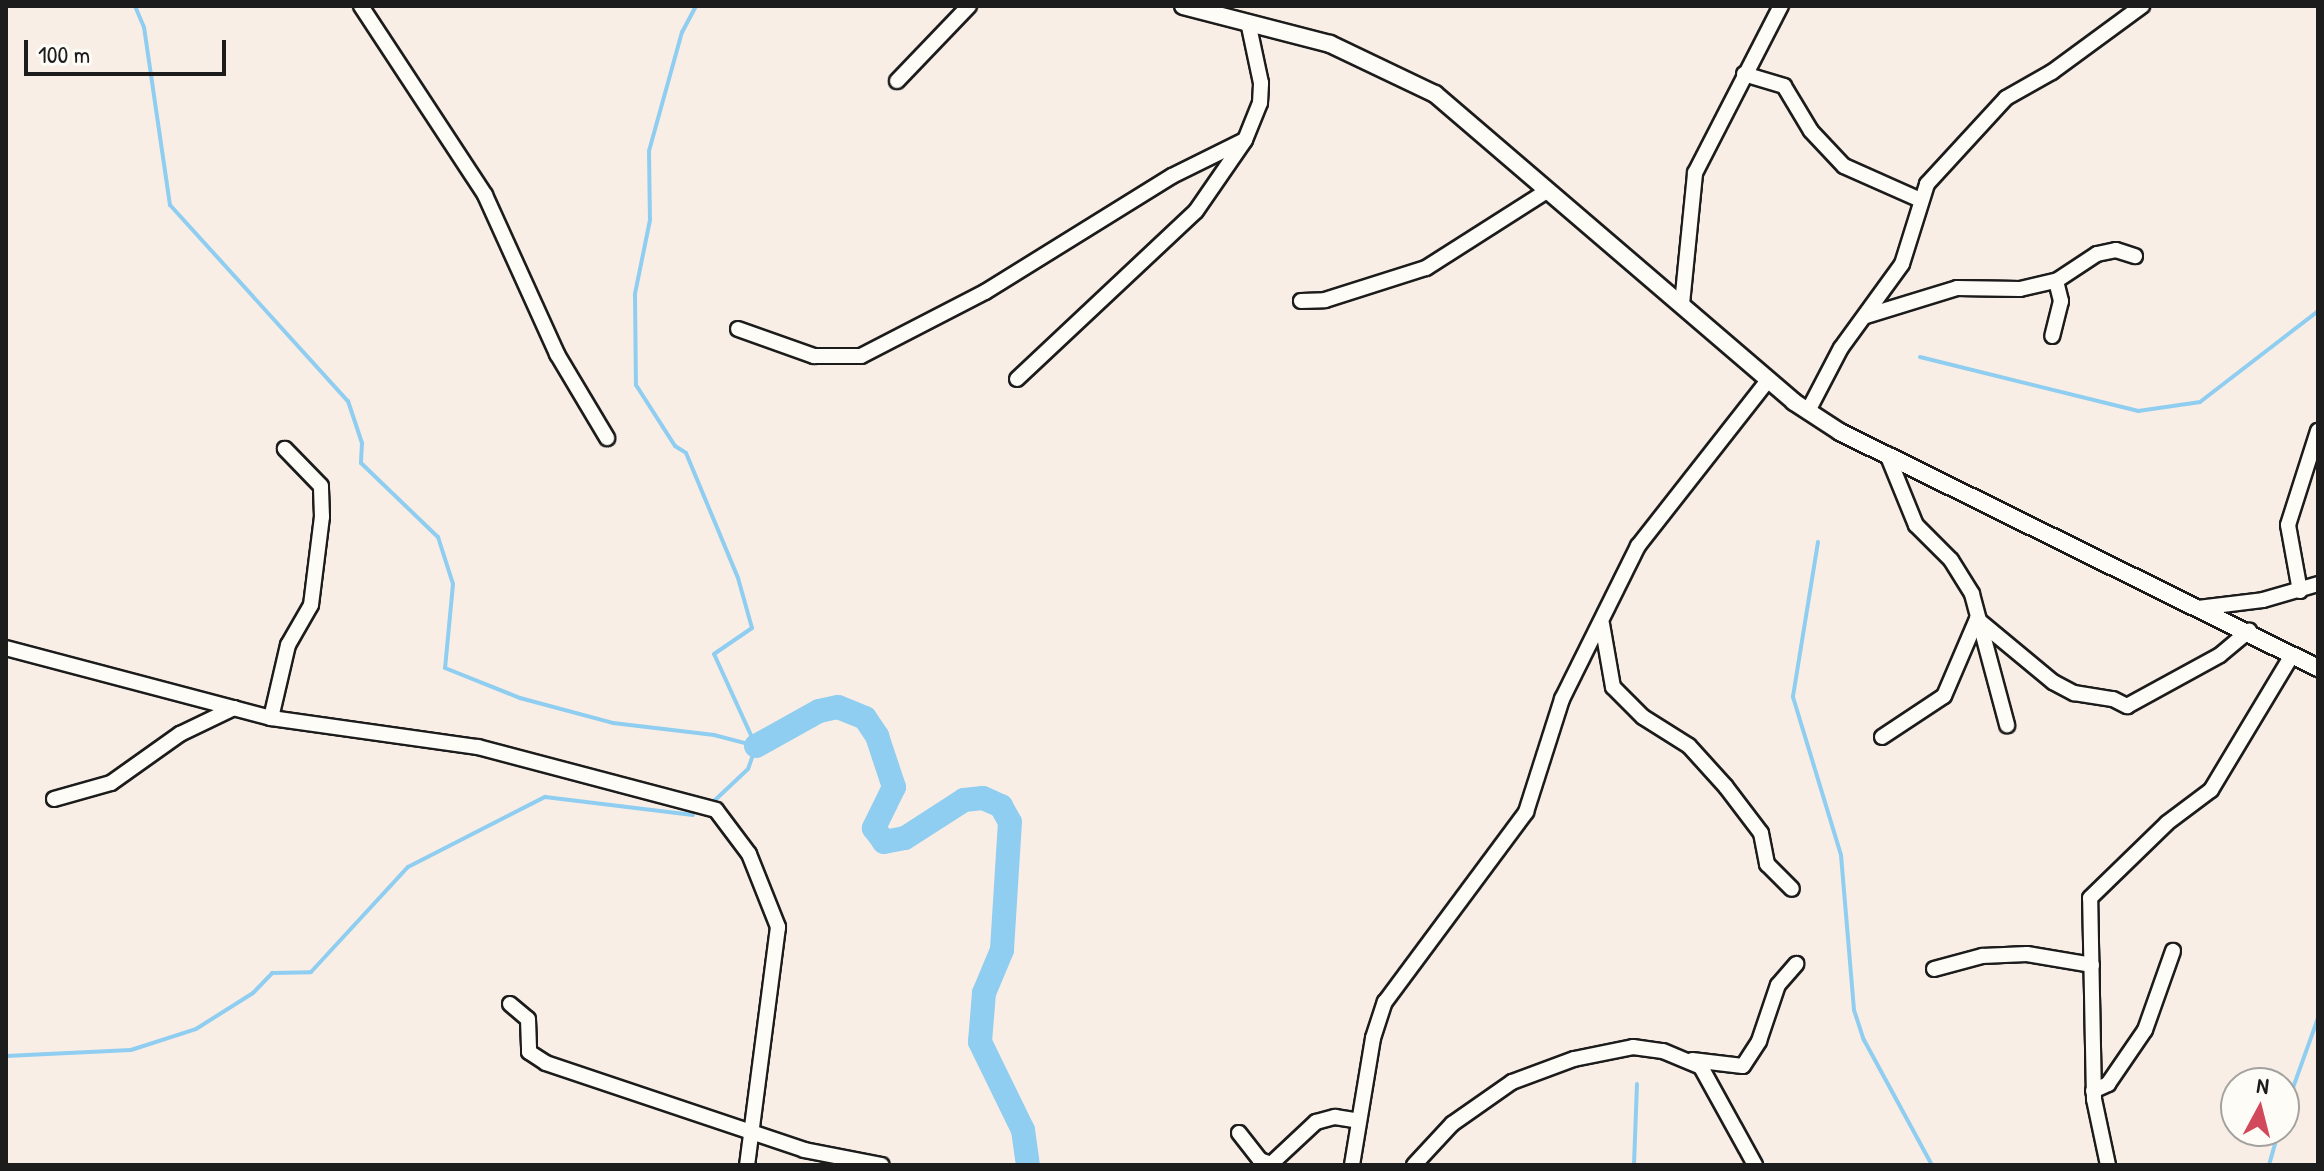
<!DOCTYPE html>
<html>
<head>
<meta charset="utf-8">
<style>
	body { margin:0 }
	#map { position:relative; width:2324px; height:1171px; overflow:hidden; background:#f9eee6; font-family:"Patrick Hand",sans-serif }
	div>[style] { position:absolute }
	.stream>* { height:4px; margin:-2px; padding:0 2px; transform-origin:2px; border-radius:2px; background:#8fcef0 }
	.river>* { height:24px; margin:-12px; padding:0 12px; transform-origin:12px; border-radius:12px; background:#8fcef0 }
	.roads { filter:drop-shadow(2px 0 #1c1c1c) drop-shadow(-2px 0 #1c1c1c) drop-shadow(0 2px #1c1c1c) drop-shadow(0 -2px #1c1c1c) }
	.minor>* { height:14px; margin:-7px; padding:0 7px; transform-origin:7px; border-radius:7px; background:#fdfcf7 }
	.tertiary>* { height:16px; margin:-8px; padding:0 8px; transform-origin:8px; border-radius:8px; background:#fdfcf7 }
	span { translate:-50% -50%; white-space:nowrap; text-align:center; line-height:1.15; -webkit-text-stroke:7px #fdfcf7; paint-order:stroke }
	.frame { position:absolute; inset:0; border:8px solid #1c1c1c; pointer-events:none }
	.north { position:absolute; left:2220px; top:1067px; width:80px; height:80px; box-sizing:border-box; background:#fdfcf7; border:2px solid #a3a29f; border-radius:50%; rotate:7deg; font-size:22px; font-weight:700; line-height:32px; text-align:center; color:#1c1c1c }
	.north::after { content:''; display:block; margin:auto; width:28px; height:36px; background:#d1495b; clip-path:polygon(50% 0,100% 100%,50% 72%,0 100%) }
	.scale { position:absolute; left:24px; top:40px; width:202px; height:36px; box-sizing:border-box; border:4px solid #1c1c1c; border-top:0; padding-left:10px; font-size:24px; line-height:28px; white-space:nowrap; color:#1c1c1c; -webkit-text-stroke:6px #fdfcf7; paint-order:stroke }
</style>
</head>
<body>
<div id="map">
	<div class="stream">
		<div style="left:135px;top:6px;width:23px;rotate:67deg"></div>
		<div style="left:144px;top:27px;width:180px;rotate:81.7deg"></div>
		<div style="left:170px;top:205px;width:265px;rotate:47.8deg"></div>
		<div style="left:348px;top:401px;width:44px;rotate:71.6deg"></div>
		<div style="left:362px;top:443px;width:20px;rotate:93deg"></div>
		<div style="left:361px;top:463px;width:107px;rotate:43.9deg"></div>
		<div style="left:438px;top:537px;width:49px;rotate:72.3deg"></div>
		<div style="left:453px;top:584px;width:84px;rotate:95.4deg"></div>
		<div style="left:445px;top:668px;width:81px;rotate:21.8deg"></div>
		<div style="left:520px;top:698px;width:96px;rotate:15deg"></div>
		<div style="left:613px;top:723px;width:102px;rotate:6.8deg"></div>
		<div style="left:714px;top:735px;width:43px;rotate:14.7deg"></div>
		<div style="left:696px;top:6px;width:30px;rotate:118deg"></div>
		<div style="left:682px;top:32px;width:123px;rotate:105.5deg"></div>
		<div style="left:649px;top:151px;width:69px;rotate:89.2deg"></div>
		<div style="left:650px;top:220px;width:76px;rotate:101.5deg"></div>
		<div style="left:635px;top:294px;width:91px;rotate:89.4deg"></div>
		<div style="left:636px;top:385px;width:72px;rotate:57.4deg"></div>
		<div style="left:675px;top:446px;width:13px;rotate:32deg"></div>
		<div style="left:686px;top:453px;width:135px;rotate:67.4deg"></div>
		<div style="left:738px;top:578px;width:52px;rotate:74.4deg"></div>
		<div style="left:752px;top:628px;width:46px;rotate:145.6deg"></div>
		<div style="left:714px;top:654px;width:101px;rotate:65.5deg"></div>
		<div style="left:756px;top:746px;width:24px;rotate:109deg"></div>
		<div style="left:748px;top:769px;width:47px;rotate:136.7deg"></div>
		<div style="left:1920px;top:357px;width:225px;rotate:13.9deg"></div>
		<div style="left:2138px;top:411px;width:63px;rotate:-8.3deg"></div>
		<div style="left:2200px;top:402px;width:149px;rotate:-37.6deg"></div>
		<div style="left:1818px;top:542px;width:157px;rotate:99.2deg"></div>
		<div style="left:1793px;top:697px;width:165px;rotate:73.1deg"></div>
		<div style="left:1841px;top:855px;width:156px;rotate:85.2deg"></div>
		<div style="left:1854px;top:1010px;width:32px;rotate:72deg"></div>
		<div style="left:1864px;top:1040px;width:142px;rotate:61.5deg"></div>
		<div style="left:6px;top:1056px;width:125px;rotate:-2.7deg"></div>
		<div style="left:131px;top:1050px;width:68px;rotate:-17.9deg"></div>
		<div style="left:196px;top:1029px;width:67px;rotate:-32.3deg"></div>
		<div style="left:253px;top:993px;width:28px;rotate:-46deg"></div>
		<div style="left:272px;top:973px;width:39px;rotate:-1deg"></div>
		<div style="left:311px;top:972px;width:143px;rotate:-47.3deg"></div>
		<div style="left:408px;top:867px;width:154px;rotate:-27.1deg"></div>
		<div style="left:545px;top:797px;width:149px;rotate:6.9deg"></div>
		<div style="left:2284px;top:1113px;width:101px;rotate:-70.3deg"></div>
		<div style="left:1634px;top:1165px;width:81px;rotate:-87.9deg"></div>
		<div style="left:2269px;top:1165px;width:35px;rotate:-74deg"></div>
	</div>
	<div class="river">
		<div style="left:756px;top:746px;width:72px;rotate:-29.1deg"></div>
		<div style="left:819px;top:711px;width:19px;rotate:-12deg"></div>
		<div style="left:838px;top:707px;width:29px;rotate:22deg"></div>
		<div style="left:865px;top:718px;width:22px;rotate:56deg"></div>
		<div style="left:877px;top:736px;width:54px;rotate:71.6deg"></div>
		<div style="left:894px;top:787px;width:46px;rotate:116deg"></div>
		<div style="left:874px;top:828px;width:17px;rotate:54deg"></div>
		<div style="left:884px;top:842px;width:21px;rotate:-11deg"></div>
		<div style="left:905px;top:838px;width:70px;rotate:-32.8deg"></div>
		<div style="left:964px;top:800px;width:19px;rotate:-6deg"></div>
		<div style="left:983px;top:798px;width:20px;rotate:24deg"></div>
		<div style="left:1001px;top:806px;width:18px;rotate:61deg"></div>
		<div style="left:1010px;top:822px;width:128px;rotate:93.6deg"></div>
		<div style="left:1002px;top:950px;width:47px;rotate:112.7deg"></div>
		<div style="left:984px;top:993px;width:49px;rotate:94.7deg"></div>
		<div style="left:980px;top:1042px;width:98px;rotate:64deg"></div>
		<div style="left:1023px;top:1130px;width:35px;rotate:82deg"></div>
	</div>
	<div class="roads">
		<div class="minor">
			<div style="left:361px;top:6px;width:226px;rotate:56.7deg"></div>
			<div style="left:485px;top:195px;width:175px;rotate:65.6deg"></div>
			<div style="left:557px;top:354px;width:98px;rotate:59.2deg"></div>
			<div style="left:1744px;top:74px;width:42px;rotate:16.7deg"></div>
			<div style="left:1784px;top:86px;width:52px;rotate:59deg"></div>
			<div style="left:1811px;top:131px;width:48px;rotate:46.7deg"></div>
			<div style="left:1844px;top:166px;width:81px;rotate:24deg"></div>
			<div style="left:897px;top:81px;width:104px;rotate:-46.2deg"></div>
			<div style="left:2056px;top:281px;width:49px;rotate:-33.4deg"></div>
			<div style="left:2097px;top:254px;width:19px;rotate:-12deg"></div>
			<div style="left:2116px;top:250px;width:20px;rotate:18deg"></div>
			<div style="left:1301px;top:301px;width:24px;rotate:-2deg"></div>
			<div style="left:1325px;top:300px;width:106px;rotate:-17.6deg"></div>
			<div style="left:1426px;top:268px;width:143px;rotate:-32.5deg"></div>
			<div style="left:1682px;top:304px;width:132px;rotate:-84.3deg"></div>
			<div style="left:1695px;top:173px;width:188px;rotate:-62.8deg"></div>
			<div style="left:1866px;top:316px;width:95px;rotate:-17.1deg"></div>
			<div style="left:1957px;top:288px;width:63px;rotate:0.9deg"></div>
			<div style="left:2020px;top:289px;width:37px;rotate:-13deg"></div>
			<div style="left:2056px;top:281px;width:21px;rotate:76deg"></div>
			<div style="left:2061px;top:301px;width:36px;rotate:104deg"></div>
			<div style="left:738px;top:329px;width:81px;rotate:19.6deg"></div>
			<div style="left:814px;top:356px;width:47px"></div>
			<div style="left:861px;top:356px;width:140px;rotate:-27.3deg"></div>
			<div style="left:985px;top:292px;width:220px;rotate:-31.8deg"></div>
			<div style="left:1172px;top:176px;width:81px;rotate:-26.3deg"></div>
			<div style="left:1017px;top:379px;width:245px;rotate:-43.2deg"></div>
			<div style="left:1196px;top:211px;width:86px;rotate:-55.4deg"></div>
			<div style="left:1245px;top:140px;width:40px;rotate:-68deg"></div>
			<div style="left:1260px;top:103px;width:20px;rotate:-87deg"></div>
			<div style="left:1261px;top:83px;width:62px;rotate:-102deg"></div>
			<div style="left:1808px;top:411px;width:71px;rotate:-62.4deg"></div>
			<div style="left:1841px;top:348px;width:104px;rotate:-54deg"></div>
			<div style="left:1902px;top:264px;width:84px;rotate:-72.6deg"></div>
			<div style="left:1927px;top:184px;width:117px;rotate:-47.4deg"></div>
			<div style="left:2006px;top:98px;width:53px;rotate:-29.5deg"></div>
			<div style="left:2052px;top:72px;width:112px;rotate:-36.3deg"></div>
			<div style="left:1887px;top:454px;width:77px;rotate:67.8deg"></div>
			<div style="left:1916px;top:525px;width:49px;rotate:45deg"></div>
			<div style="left:1951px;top:560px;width:40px;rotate:58deg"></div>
			<div style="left:1972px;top:594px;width:136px;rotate:75deg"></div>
			<div style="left:2300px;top:591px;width:67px;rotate:-100.3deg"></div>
			<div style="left:2288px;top:525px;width:99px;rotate:-72.3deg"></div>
			<div style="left:2198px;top:608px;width:65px;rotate:-7deg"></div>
			<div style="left:2263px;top:600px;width:57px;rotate:-16.2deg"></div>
			<div style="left:1602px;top:624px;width:64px;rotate:80.1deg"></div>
			<div style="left:1613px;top:687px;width:42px;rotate:45deg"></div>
			<div style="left:1643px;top:717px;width:54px;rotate:32.2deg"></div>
			<div style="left:1689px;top:746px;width:55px;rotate:47.9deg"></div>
			<div style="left:1726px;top:787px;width:58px;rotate:52.7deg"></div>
			<div style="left:1761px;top:833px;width:32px;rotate:79deg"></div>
			<div style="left:1767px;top:864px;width:35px;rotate:45deg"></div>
			<div style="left:6px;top:648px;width:274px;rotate:14.8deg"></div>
			<div style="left:271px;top:718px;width:209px;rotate:8deg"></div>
			<div style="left:478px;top:747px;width:246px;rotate:14.8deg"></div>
			<div style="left:716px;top:810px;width:55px;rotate:53.1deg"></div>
			<div style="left:749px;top:854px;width:79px;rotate:68.3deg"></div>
			<div style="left:778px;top:927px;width:240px;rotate:97.4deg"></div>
			<div style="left:271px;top:718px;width:75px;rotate:-76.9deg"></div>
			<div style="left:288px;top:645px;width:46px;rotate:-60.1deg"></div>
			<div style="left:311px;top:605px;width:89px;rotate:-82.9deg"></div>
			<div style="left:322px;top:517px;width:31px;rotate:-92deg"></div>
			<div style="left:321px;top:486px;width:52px;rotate:-134.2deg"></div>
			<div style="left:1882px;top:737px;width:74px;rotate:-33.5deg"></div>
			<div style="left:1944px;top:696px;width:84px;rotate:-66.8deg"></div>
			<div style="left:1977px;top:619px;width:99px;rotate:39.7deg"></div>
			<div style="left:2053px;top:682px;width:24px;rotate:28deg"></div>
			<div style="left:2074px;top:693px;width:39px;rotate:9deg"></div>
			<div style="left:2113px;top:699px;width:16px;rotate:27deg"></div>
			<div style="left:2127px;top:706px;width:106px;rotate:-28.7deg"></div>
			<div style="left:2220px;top:655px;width:38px;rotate:-40deg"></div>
			<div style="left:54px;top:799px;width:59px;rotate:-15.7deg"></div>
			<div style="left:111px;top:783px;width:85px;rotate:-35.4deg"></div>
			<div style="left:180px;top:734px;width:60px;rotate:-25.7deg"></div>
			<div style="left:1934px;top:969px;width:50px;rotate:-15.2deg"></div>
			<div style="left:1982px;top:956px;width:45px;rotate:-2.5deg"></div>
			<div style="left:2027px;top:954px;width:66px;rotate:9.6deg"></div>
			<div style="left:510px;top:1004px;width:23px;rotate:40deg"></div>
			<div style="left:528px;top:1019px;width:33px;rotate:88deg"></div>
			<div style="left:529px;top:1052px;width:20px;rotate:33deg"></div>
			<div style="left:546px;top:1063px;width:272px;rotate:18.6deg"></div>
			<div style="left:804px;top:1150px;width:79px;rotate:10.9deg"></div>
			<div style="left:1692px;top:1060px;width:51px;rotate:6.7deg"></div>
			<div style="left:1743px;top:1066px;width:30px;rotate:-57deg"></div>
			<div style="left:1759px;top:1041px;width:59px;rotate:-71.3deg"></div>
			<div style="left:1778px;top:985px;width:28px;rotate:-49deg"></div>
			<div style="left:2093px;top:1091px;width:17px;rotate:-25deg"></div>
			<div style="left:2108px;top:1084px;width:65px;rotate:-55.6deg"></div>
			<div style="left:2145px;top:1030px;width:84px;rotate:-70.5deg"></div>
			<div style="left:1239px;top:1133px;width:34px;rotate:52deg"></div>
			<div style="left:1260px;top:1160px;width:12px;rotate:20deg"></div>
			<div style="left:1271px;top:1164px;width:62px;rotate:-43deg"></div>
			<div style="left:1316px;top:1122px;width:20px;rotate:-15deg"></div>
			<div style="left:1335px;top:1117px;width:24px;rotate:9deg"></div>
			<div style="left:1352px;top:1165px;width:129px;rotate:-80.6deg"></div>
			<div style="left:1373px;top:1038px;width:38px;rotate:-72deg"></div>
			<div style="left:1385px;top:1002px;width:237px;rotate:-53.4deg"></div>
			<div style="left:1526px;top:812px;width:119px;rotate:-72.3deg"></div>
			<div style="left:1562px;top:699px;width:171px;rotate:-63.6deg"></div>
			<div style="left:1638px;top:546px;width:211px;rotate:-51.9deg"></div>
			<div style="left:1414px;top:1165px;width:56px;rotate:-47.2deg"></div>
			<div style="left:1452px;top:1124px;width:73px;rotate:-35deg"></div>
			<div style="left:1512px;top:1082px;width:66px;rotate:-20.4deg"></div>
			<div style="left:1574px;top:1059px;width:60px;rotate:-11.5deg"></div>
			<div style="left:1633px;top:1047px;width:30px;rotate:8deg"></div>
			<div style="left:1663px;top:1051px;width:41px;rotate:22.8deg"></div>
			<div style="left:1701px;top:1067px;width:112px;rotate:61.1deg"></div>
			<div style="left:2108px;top:1165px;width:67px;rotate:-102deg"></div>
			<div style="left:2094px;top:1099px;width:201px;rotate:-91.1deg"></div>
			<div style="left:2090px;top:898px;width:107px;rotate:-44.2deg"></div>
			<div style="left:2167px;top:823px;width:55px;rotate:-36.9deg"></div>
			<div style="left:2211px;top:790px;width:157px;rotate:-59deg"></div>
		</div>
		<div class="tertiary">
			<div style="left:1183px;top:6px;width:152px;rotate:14.5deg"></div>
			<div style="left:1330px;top:44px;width:116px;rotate:25.5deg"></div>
			<div style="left:1435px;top:94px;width:473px;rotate:40.6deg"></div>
			<div style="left:1794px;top:402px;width:55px;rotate:33.1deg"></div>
			<div style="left:1840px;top:432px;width:533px;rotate:26.28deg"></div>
		</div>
	</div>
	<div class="frame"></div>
	<div class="north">N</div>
	<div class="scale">100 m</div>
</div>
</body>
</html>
